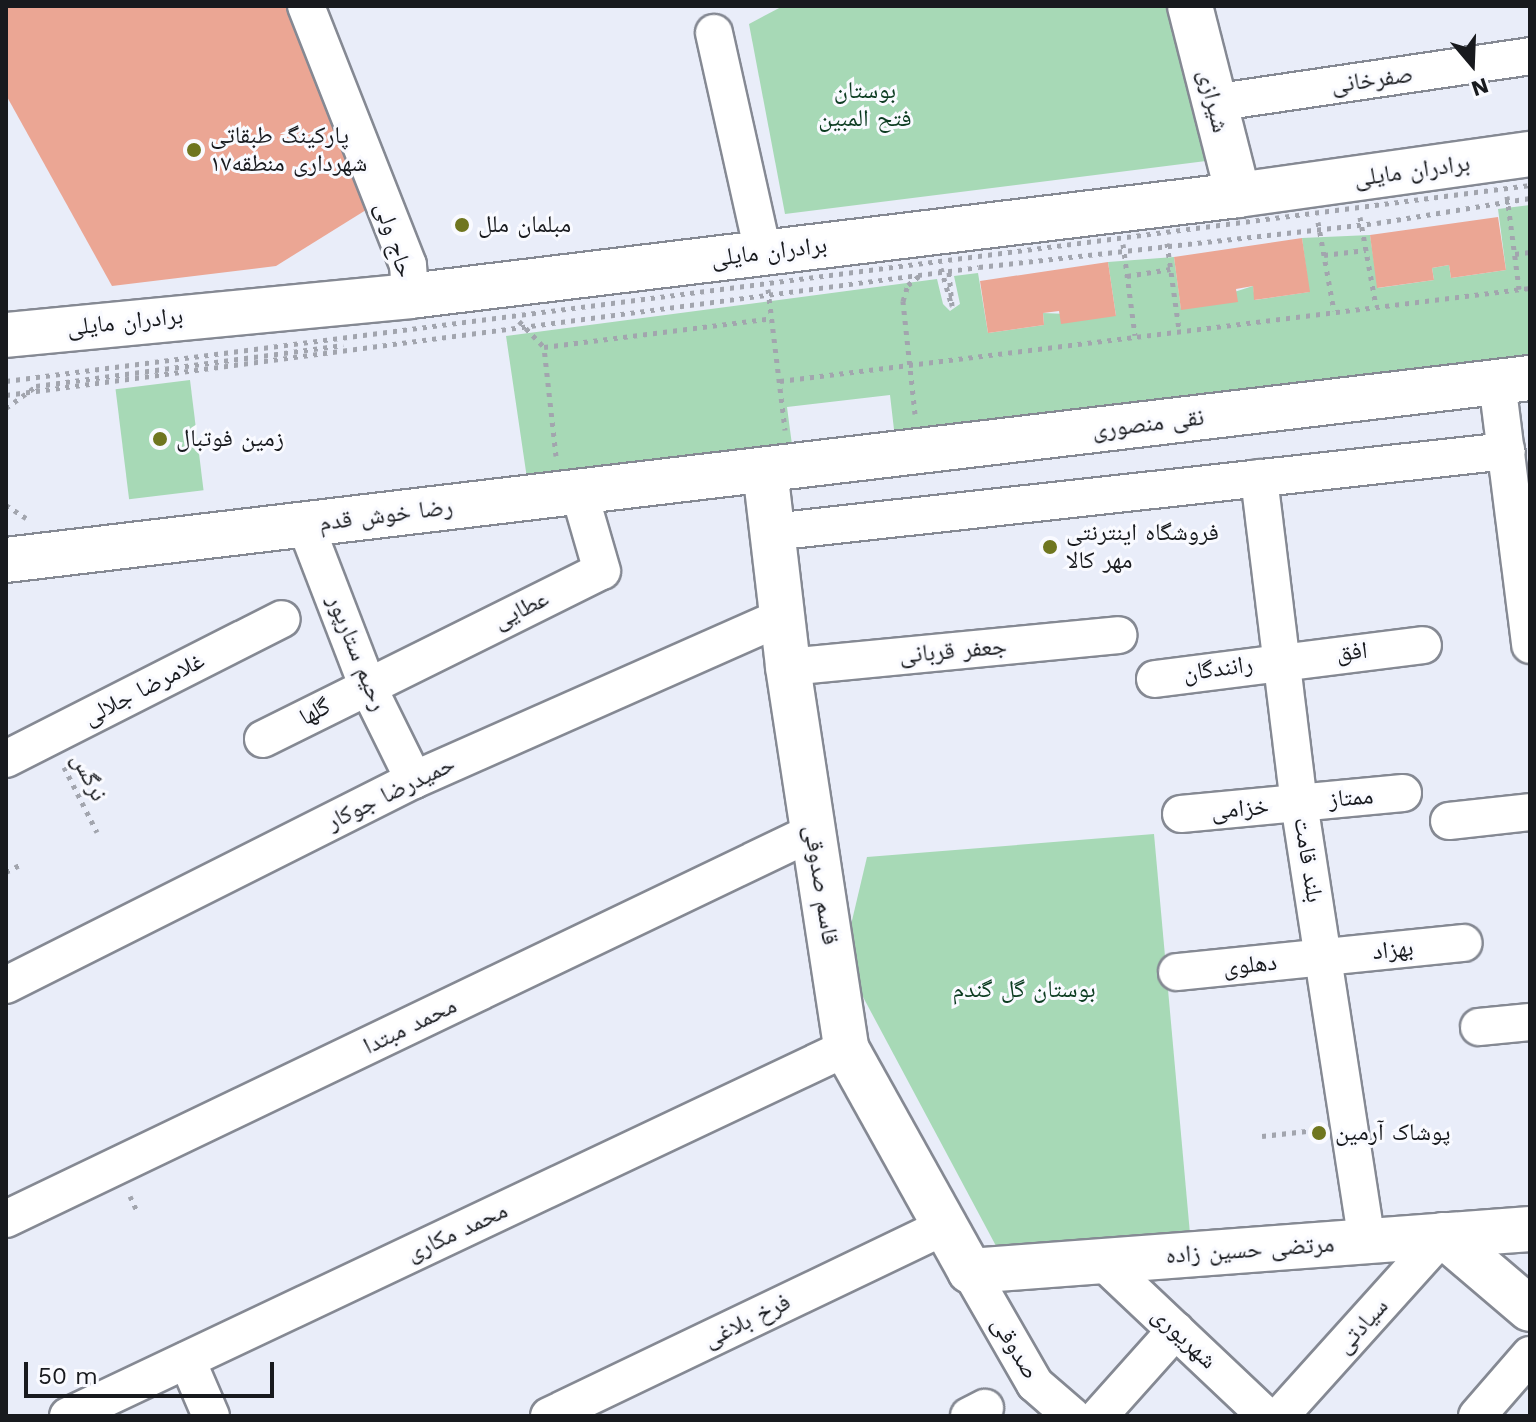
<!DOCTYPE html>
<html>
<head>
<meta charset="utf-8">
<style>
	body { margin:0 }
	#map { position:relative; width:1536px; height:1422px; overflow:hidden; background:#e9edf9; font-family:"Work Sans","Noto Naskh Arabic",sans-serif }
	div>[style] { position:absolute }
	.green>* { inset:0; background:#a7d9b6; transform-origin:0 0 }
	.building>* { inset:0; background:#eba694 }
	.path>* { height:5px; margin-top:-2.5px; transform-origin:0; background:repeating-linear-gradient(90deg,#a2a5ae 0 4px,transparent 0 10px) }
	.roads { filter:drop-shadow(2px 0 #858993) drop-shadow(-2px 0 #858993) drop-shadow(0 2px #858993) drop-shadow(0 -2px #858993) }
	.minor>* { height:36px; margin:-18px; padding:0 18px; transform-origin:18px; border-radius:18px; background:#fff }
	.tertiary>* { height:44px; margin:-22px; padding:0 22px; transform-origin:22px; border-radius:22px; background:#fff }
	.path-bridge>* { height:5px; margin-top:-2.5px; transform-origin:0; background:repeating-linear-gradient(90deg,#a2a5ae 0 4px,transparent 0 10px) }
	.dots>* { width:22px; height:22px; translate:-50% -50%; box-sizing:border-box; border:4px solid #f9faff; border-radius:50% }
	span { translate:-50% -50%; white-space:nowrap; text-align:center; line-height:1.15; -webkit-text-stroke:6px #f9faff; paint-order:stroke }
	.street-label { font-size:24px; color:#181a1e }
	.park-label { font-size:24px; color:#0c3c21 }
	.poi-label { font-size:24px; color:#181a1e }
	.left { translate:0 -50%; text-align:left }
	.frame { position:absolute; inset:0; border:8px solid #181a1e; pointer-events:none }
	.north { position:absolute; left:1432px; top:24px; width:80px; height:80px; -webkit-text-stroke:6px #f9faff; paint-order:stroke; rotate:161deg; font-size:22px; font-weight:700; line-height:32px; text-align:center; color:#181a1e }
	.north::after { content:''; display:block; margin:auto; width:28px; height:36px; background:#181a1e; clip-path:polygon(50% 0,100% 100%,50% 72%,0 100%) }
	.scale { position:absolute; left:24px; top:1362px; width:250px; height:36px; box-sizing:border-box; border:4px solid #181a1e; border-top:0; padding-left:10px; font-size:24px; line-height:28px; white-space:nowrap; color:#181a1e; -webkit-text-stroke:6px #f9faff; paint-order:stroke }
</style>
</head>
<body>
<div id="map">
	<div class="green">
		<div style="clip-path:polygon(783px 6px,1166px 6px,1206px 161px,785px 214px,749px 24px)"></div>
		<div style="clip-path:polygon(1530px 205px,1530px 368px,896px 447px,890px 395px,787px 407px,794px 460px,529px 492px,506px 336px,937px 279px,943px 304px,950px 311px,960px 304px,954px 276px,978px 273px,988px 333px,1044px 325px,1043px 313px,1116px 316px,1108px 262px,1174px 257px,1181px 309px,1253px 286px,1255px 300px,1309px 292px,1302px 238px,1370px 235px,1378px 288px,1434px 280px,1432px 268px,1449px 265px,1451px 278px,1506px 270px,1498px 209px)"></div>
		<div style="left:190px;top:380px;width:111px;height:75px;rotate:83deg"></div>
		<div style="clip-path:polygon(1154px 834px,1191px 1245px,1003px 1259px,855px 982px,850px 929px,867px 857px)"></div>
	</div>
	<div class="building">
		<div style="clip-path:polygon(6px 6px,294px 6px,374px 205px,276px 266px,112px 286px,6px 95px)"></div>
		<div style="clip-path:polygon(1498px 217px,1506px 270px,1451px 278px,1449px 265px,1432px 268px,1434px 280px,1377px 288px,1370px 235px)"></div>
		<div style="clip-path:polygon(1302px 238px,1310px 292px,1254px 300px,1253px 286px,1236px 289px,1238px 302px,1181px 310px,1174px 257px)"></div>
		<div style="clip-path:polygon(1108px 262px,1116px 316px,1061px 324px,1059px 311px,1043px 313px,1044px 325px,988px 333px,980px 281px)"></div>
	</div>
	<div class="path">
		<div style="left:1507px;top:196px;width:94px;rotate:82.6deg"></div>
		<div style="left:1360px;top:217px;width:90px;rotate:79.8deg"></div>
		<div style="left:1318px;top:222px;width:90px;rotate:79.8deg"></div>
		<div style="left:1167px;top:243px;width:88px;rotate:82.1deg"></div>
		<div style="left:1123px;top:244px;width:92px;rotate:82.5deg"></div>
		<div style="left:1515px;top:254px;width:15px;rotate:-8deg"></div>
		<div style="left:1324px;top:255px;width:42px;rotate:-6.8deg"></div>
		<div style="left:941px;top:268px;width:40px;rotate:74deg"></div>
		<div style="left:952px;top:306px;width:35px;rotate:-95deg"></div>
		<div style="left:1127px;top:276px;width:44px;rotate:-9.2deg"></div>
		<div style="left:768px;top:289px;width:142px;rotate:83.1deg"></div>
		<div style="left:519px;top:321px;width:36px;rotate:46deg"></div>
		<div style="left:780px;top:381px;width:756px;rotate:-7.07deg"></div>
		<div style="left:6px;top:408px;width:37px;rotate:-36deg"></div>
		<div style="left:36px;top:386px;width:310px;rotate:-7.6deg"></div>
		<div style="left:915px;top:414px;width:114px;rotate:-96.1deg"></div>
		<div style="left:903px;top:301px;width:17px;rotate:-73deg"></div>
		<div style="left:908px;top:285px;width:19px;rotate:-39deg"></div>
		<div style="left:556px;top:456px;width:110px;rotate:-96.3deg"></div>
		<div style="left:544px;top:347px;width:230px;rotate:-7.2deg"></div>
		<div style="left:6px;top:505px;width:24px;rotate:33deg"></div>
		<div style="left:64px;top:767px;width:73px;rotate:63.1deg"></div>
		<div style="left:6px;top:872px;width:18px;rotate:-27deg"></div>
		<div style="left:1262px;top:1136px;width:54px;rotate:-6.3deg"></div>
		<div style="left:130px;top:1196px;width:19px;rotate:65deg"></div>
	</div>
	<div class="roads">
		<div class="minor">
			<div style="left:306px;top:6px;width:278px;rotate:68.5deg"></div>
			<div style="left:408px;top:265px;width:31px;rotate:86deg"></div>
			<div style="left:714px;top:33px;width:224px;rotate:77.4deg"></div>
			<div style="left:1213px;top:103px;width:320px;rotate:-8.4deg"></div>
			<div style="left:1497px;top:382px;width:265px;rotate:82.8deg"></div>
			<div style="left:1259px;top:478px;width:327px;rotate:83deg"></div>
			<div style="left:1299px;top:803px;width:443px;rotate:81.2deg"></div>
			<div style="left:305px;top:524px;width:173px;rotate:68.9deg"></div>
			<div style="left:367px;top:685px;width:106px;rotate:63.7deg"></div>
			<div style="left:772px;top:532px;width:739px;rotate:-6.29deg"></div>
			<div style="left:788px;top:667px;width:332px;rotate:-5.5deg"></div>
			<div style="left:1155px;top:679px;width:270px;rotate:-7.2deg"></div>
			<div style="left:263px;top:739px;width:378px;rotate:-26.4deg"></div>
			<div style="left:602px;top:571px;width:82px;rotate:-106.2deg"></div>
			<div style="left:6px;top:759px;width:309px;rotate:-26.9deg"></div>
			<div style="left:1181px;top:814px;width:223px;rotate:-5.4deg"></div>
			<div style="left:1449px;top:821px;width:81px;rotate:-6.3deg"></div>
			<div style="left:1177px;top:972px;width:288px;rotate:-5.8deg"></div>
			<div style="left:6px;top:985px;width:457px;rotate:-26.7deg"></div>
			<div style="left:414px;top:780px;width:402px;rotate:-23.9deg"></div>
			<div style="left:1479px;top:1027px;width:51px;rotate:-5.6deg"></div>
			<div style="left:6px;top:1219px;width:895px;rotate:-25.62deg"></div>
			<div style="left:1102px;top:1261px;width:226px;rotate:43.4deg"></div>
			<div style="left:970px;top:1271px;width:130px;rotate:60.1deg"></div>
			<div style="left:1035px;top:1384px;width:49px;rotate:40.9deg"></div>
			<div style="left:187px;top:1360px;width:61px;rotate:66.8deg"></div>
			<div style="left:68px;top:1416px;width:861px;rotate:-25.31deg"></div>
			<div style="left:549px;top:1416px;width:439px;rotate:-25.6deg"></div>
			<div style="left:969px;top:1416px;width:18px;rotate:-27deg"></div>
			<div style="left:1099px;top:1416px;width:115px;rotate:-48.2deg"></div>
			<div style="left:1280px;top:1416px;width:244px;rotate:-48deg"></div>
			<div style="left:1477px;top:1416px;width:81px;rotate:-49deg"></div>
		</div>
		<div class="tertiary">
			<div style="left:1190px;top:6px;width:195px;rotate:75.7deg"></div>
			<div style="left:6px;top:335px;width:406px;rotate:-5.5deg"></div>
			<div style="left:410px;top:296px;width:834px;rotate:-6.95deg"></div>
			<div style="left:1238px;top:195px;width:295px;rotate:-8deg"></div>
			<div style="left:765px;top:470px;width:198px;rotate:83.3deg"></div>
			<div style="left:788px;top:667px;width:385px;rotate:81.3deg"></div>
			<div style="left:846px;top:1048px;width:255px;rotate:60.9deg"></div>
			<div style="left:970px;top:1271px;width:562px;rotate:-4.29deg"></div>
			<div style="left:6px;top:560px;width:1535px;rotate:-6.81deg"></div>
			<div style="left:1443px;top:1235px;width:114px;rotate:40.4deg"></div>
		</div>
	</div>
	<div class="path-bridge">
		<div style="left:6px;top:381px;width:1537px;rotate:-7.33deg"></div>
		<div style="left:6px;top:395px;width:981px;rotate:-7.49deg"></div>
		<div style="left:979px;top:267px;width:400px;rotate:-6.3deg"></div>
		<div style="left:1377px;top:223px;width:155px;rotate:-9.3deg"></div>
	</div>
	<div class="dots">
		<div style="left:194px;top:150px;background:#6f761f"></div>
		<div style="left:462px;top:225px;background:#6f761f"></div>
		<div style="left:160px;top:439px;background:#6f761f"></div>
		<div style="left:1050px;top:547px;background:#6f761f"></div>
		<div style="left:1319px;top:1133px;background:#6f761f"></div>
	</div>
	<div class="street-label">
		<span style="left:1372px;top:80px;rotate:-8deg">صفرخانی</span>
		<span style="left:1213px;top:101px;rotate:76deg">شیرازی</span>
		<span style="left:1412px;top:171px;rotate:-8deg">برادران مایلی</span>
		<span style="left:394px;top:240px;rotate:72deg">حاج ولی</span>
		<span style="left:769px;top:252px;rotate:-7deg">برادران مایلی</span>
		<span style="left:125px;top:322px;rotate:-6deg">برادران مایلی</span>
		<span style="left:1148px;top:424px;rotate:-7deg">نقی منصوری</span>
		<span style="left:386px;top:515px;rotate:-7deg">رضا خوش قدم</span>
		<span style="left:521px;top:610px;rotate:-26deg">عطایی</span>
		<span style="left:953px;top:651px;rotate:-5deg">جعفر قربانی</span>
		<span style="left:1352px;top:652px;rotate:-6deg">افق</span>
		<span style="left:357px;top:653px;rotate:68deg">رحیم ستارپور</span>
		<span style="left:1218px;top:669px;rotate:-8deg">رانندگان</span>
		<span style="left:144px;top:689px;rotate:-27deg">غلامرضا جلالی</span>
		<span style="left:315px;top:712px;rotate:-28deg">گلها</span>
		<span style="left:89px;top:777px;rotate:63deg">نرگس</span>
		<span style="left:391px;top:793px;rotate:-26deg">حمیدرضا جوکار</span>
		<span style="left:1351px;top:798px;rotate:-5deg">ممتاز</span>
		<span style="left:1240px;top:809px;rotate:-5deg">خزامی</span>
		<span style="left:1308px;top:860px;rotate:81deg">بلند قامت</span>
		<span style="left:821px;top:885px;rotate:81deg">قاسم صدوقی</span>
		<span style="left:1393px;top:950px;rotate:-6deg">بهزاد</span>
		<span style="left:1250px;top:965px;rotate:-6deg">دهلوی</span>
		<span style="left:410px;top:1026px;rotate:-26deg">محمد مبتدا</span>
		<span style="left:457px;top:1232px;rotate:-25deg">محمد مکاری</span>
		<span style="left:1250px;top:1250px;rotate:-4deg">مرتضی حسین زاده</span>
		<span style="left:747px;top:1321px;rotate:-26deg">فرخ بلاغی</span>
		<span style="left:1362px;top:1326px;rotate:-48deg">سیادتی</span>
		<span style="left:1184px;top:1338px;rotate:43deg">شهریوری</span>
		<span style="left:1015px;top:1348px;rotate:59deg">صدوقی</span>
	</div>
	<div class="park-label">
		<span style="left:865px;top:105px">بوستان<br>فتح المبین</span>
		<span style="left:1024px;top:990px">بوستان گل گندم</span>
	</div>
	<div class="poi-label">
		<span class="left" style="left:210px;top:150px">پارکینگ طبقاتی<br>شهرداری منطقه۱۷</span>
		<span class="left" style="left:478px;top:225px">مبلمان ملل</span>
		<span class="left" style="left:176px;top:439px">زمین فوتبال</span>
		<span class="left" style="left:1066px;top:547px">فروشگاه اینترنتی<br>مهر کالا</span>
		<span class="left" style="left:1335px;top:1133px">پوشاک آرمین</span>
	</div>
	<div class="frame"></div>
	<div class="north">N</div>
	<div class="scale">50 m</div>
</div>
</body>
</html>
